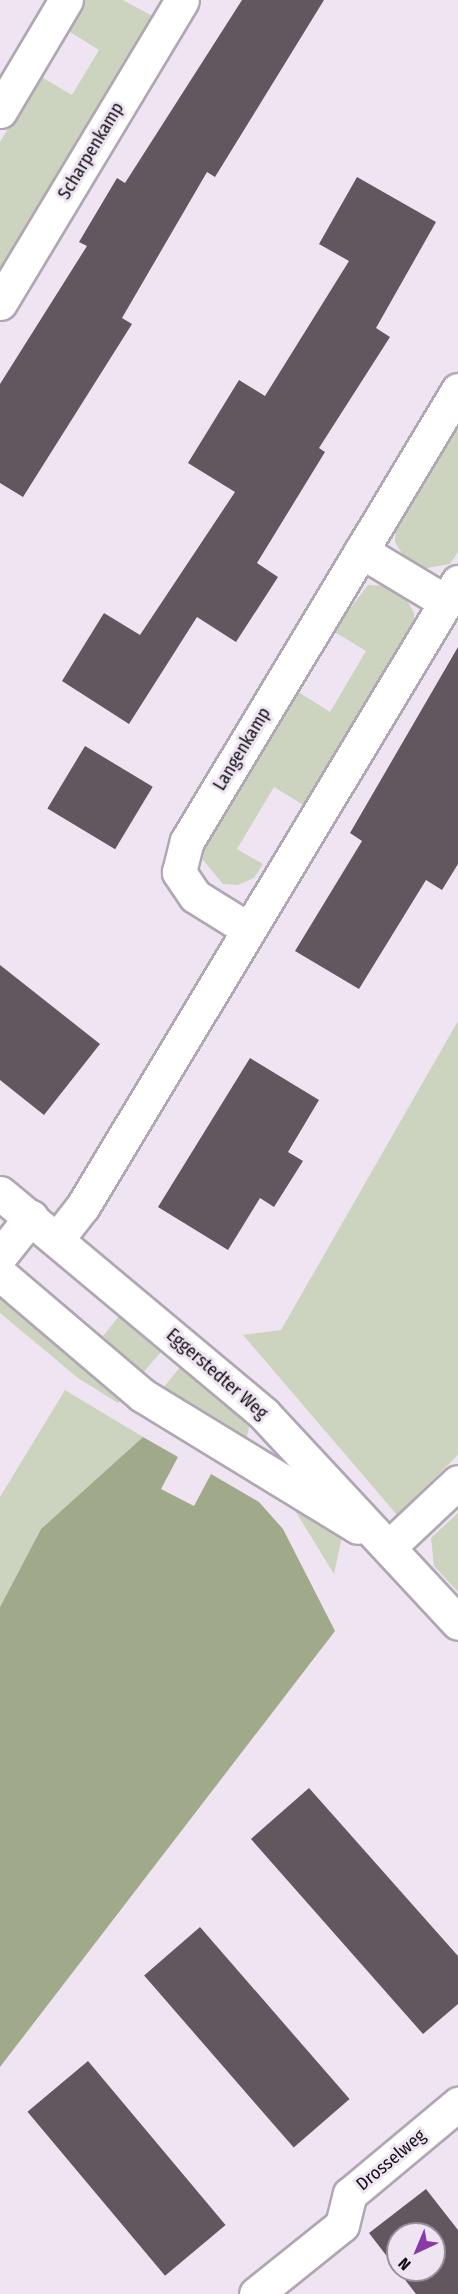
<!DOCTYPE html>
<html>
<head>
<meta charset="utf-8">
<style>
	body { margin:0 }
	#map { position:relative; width:458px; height:2294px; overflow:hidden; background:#efe5f2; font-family:"Fira Sans Condensed",sans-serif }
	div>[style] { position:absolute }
	.green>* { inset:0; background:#ccd3be }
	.forest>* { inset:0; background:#a0aa8b }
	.building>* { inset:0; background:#63575f; transform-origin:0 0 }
	.roads { filter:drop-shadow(2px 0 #b1a7b3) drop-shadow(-2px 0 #b1a7b3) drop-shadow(0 2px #b1a7b3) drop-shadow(0 -2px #b1a7b3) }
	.minor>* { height:33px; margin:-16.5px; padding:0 16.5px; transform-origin:16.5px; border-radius:16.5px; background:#fff }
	span { translate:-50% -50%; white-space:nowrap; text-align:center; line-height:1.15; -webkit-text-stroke:6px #efe5f2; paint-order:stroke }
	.street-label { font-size:18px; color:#100d11 }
	.north { position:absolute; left:386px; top:2222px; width:60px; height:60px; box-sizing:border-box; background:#efe5f2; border:2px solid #968f98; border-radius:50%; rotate:224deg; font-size:16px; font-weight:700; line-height:24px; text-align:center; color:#100d11 }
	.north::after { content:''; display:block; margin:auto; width:21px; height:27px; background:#8a39a8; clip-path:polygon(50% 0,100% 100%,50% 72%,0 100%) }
</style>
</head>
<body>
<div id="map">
	<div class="green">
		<div style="clip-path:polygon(84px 0,123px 0,154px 17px,0 275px,0 142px,40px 76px,72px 95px,99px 50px,67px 30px)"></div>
		<div style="clip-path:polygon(458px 424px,458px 552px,450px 564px,422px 569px,404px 557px,395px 542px,396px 526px)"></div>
		<div style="clip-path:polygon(368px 585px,387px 586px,405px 597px,414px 613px,414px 632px,308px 808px,274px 787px,237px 849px,263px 864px,254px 878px,238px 885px,223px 884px,203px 860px,204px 844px,297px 691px,330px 712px,366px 651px,333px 631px)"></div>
		<div style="clip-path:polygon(458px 1021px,458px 1455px,397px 1515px,243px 1335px,281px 1330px)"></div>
		<div style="clip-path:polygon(0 1291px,124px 1397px,118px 1403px,78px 1378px,0 1313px)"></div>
		<div style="clip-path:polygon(120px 1315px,167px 1345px,141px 1375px,103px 1336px)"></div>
		<div style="clip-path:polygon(185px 1361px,251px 1419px,247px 1436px,236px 1438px,159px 1393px)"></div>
		<div style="clip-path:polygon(65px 1390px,143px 1437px,41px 1529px,0 1607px,0 1497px)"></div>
		<div style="clip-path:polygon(286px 1496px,343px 1532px,334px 1574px)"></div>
		<div style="clip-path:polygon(458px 1513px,458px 1592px,434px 1566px,431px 1538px)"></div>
	</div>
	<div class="forest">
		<div style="clip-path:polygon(143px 1437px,178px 1457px,161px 1489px,194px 1506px,211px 1474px,259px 1502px,283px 1529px,335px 1631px,0 2067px,0 1607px,41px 1529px)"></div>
	</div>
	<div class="building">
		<div style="clip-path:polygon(242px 0,324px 0,215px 177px,207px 172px,122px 318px,132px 324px,23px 497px,0 483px,0 384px,87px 246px,79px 242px,117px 178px,125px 183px)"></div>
		<div style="clip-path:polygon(357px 177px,436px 222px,376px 328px,390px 337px,319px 448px,325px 452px,257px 563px,278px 577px,236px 642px,197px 617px,129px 724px,62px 681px,104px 613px,140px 635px,235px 492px,188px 463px,239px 380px,265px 396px,349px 261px,319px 244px)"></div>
		<div style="clip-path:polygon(458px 647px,458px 864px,442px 890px,426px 880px,359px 989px,295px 951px,362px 841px,350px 833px)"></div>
		<div style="left:85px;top:746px;width:79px;height:73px;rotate:31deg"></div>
		<div style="clip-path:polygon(0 965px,100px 1044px,44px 1115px,0 1080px)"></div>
		<div style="clip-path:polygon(250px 1058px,319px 1100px,288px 1152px,303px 1161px,274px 1207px,260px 1198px,228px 1250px,158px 1207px)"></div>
		<div style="clip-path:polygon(309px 1788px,458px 1956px,458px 2004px,423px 2034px,251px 1839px)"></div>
		<div style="left:200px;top:1927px;width:228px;height:74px;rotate:49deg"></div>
		<div style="left:88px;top:2061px;width:214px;height:79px;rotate:50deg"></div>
		<div style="clip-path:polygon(evenodd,426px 2189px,458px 2230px,458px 2294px,416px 2294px,369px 2233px,426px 2189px,398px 2234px,434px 2234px,434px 2270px,398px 2270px,398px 2234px)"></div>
	</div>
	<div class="roads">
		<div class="minor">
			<div style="left:0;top:111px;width:129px;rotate:-59.3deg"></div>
			<div style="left:0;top:303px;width:353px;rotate:-59deg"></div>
			<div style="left:361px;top:551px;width:99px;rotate:31deg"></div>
			<div style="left:248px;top:929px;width:62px;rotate:-148.1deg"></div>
			<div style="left:195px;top:896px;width:29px;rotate:-124deg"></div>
			<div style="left:179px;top:872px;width:32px;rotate:-76deg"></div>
			<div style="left:187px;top:841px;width:526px;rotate:-59deg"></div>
			<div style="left:0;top:1193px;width:344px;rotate:39.9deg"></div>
			<div style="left:264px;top:1414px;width:285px;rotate:47.1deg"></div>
			<div style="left:58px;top:1238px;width:41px;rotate:-52deg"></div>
			<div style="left:83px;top:1206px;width:728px;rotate:-59deg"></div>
			<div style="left:0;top:1256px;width:50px;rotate:-51.5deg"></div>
			<div style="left:0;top:1274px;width:187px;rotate:40.4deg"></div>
			<div style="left:142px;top:1395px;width:253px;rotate:31.4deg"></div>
			<div style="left:390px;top:1546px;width:93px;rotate:-43.3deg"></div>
			<div style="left:256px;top:2294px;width:110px;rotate:-38.7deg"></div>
			<div style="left:342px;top:2225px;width:32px;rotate:-76deg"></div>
			<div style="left:350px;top:2194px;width:141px;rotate:-39.8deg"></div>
		</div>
	</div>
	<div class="street-label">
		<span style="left:91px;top:151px;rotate:-59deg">Scharpenkamp</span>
		<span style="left:242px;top:749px;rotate:-59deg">Langenkamp</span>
		<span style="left:217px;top:1374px;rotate:41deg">Eggerstedter Weg</span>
		<span style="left:391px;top:2160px;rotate:-40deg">Drosselweg</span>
	</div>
	<div class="north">N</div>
</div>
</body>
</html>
